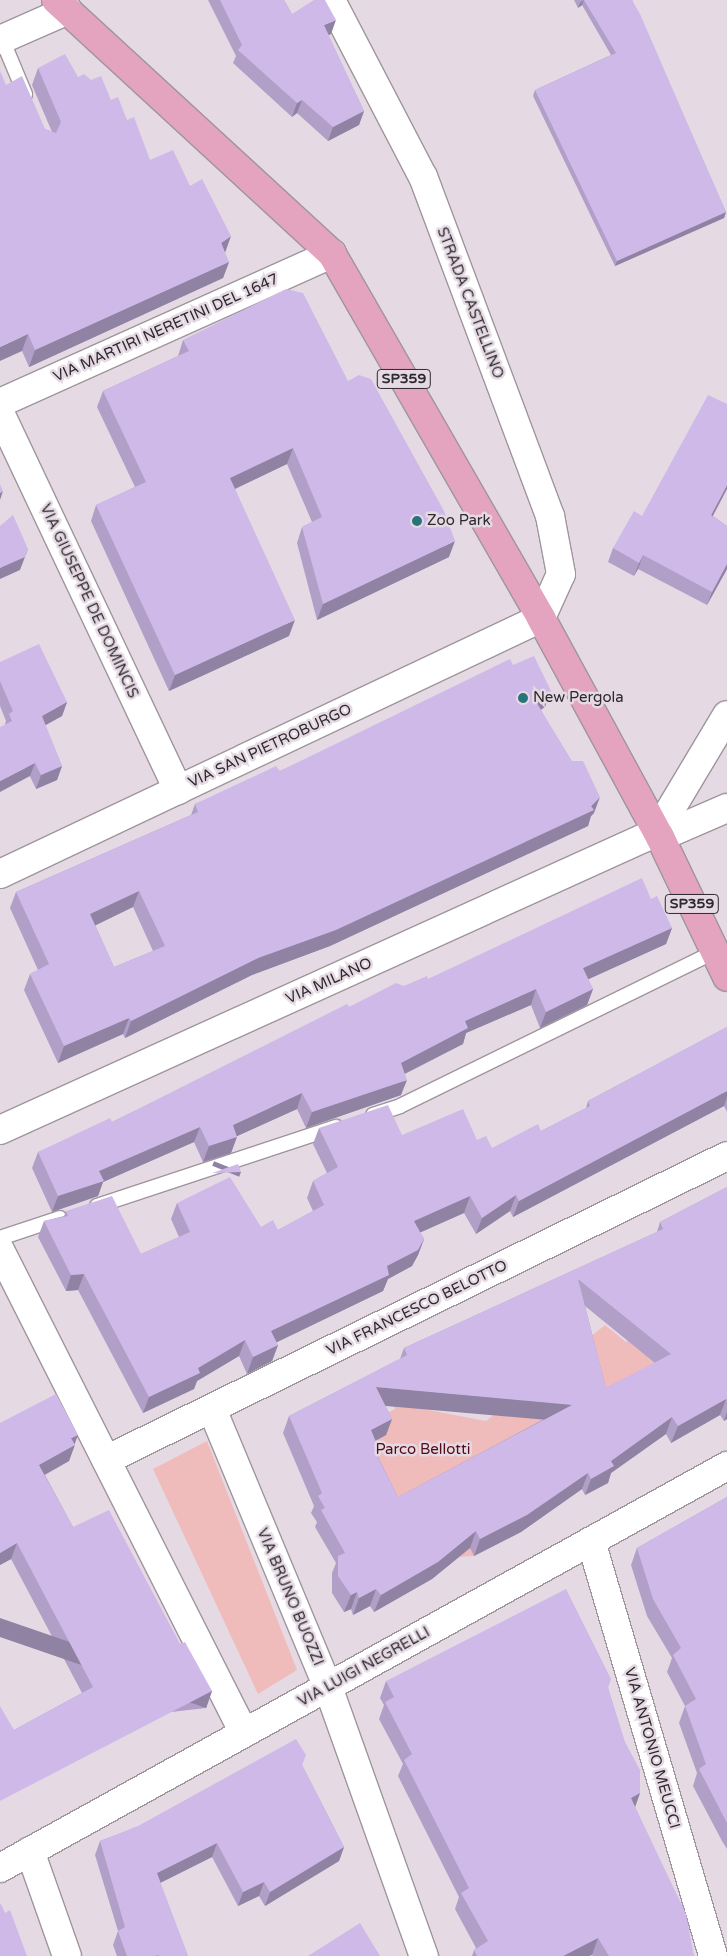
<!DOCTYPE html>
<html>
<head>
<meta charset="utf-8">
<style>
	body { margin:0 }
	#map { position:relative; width:727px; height:1956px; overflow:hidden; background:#e5dae4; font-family:"Varela Round",sans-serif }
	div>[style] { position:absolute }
	.green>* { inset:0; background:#efbcbb }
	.roads { filter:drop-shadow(1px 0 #9f959d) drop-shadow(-1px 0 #9f959d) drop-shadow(0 1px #9f959d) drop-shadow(0 -1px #9f959d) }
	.service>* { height:14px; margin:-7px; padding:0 7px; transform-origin:7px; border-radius:7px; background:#fff }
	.minor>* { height:28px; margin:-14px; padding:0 14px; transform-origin:14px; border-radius:14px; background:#fff }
	.primary>* { height:28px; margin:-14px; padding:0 14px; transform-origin:14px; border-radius:14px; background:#e4a3bf }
	.wall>* { inset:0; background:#b19fc8 }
	.shaded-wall>* { inset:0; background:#9082a3; transform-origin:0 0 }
	.building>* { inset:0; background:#ceb9e9 }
	.dots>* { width:14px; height:14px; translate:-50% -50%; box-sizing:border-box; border:2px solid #e5dae4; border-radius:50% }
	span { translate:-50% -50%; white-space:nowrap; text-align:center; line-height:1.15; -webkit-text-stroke:5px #e5dae4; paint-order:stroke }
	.shield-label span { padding:1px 4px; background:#e5dae4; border:1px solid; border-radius:4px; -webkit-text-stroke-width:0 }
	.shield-label { font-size:14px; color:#2d292c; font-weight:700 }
	.street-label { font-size:15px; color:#2d292c }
	.poi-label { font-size:15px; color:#2d292c }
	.left { translate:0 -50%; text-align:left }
	.park-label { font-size:15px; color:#530c15 }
</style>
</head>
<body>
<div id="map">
	<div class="green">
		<div style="clip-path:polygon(721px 1321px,474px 1556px,457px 1557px,418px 1526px,348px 1455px,377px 1418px,395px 1409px,382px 1382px,418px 1408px,486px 1421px,605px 1325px,626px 1342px,656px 1327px)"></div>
		<div style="clip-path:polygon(207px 1441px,297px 1670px,258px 1694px,153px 1469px)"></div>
	</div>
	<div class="roads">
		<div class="service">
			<div style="left:2px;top:39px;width:60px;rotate:67.3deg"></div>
			<div style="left:373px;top:1115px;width:28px;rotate:-18deg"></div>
			<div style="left:400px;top:1106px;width:351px;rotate:-26.1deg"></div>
			<div style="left:97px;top:1206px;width:252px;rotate:-18.3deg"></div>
			<div style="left:0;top:1238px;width:63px;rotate:-18.4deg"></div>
		</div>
		<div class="minor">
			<div style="left:0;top:40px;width:74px;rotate:-23.8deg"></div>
			<div style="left:0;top:403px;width:364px;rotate:-24.2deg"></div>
			<div style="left:0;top:413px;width:417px;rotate:64.7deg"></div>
			<div style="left:660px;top:837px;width:73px;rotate:-23.4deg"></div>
			<div style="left:0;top:874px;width:599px;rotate:-25.32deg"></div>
			<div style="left:541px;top:618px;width:48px;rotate:-65.6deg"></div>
			<div style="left:561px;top:574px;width:59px;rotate:-100.7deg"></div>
			<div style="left:550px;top:516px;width:362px;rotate:-110.5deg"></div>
			<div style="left:423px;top:177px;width:199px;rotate:-117.5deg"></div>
			<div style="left:0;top:1130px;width:721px;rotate:-24.4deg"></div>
			<div style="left:657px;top:832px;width:136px;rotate:-59.1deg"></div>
			<div style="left:0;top:1250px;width:541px;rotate:63.2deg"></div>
			<div style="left:212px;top:1409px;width:301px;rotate:67.4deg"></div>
			<div style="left:328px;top:1687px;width:286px;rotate:70.4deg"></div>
			<div style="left:106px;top:1460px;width:691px;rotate:-26.08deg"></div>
			<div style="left:591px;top:1541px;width:433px;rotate:73.6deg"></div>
			<div style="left:30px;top:1851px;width:111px;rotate:70.6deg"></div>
			<div style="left:0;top:1868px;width:831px;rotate:-28.94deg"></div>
		</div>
		<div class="primary">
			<div style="left:56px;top:0;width:375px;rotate:42.6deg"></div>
			<div style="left:332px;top:254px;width:420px;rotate:60.1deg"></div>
			<div style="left:541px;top:618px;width:249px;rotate:61.5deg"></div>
			<div style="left:660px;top:837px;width:155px;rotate:64.4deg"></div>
		</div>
	</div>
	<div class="wall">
		<div style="clip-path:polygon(208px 0,284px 0,292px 14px,331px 34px,328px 35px,364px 111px,359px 125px,328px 141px,297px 113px,292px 117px,233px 63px,236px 56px)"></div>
		<div style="clip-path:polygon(574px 0,632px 0,726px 212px,724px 218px,615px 266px,533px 96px,535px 90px,611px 55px,582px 5px,578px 8px)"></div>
		<div style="clip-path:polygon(38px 68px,78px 77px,111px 100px,127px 120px,150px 160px,190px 186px,229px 262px,223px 278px,29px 367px,22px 351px,6px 85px,45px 129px,52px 132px,32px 85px)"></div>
		<div style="clip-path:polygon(183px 340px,348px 381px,449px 557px,317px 620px,297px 543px,302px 527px,312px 522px,287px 464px,235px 489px,289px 636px,169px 691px,91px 521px,96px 505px,135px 487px,97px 407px,103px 391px,178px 356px)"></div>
		<div style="clip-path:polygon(642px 516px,713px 516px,727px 526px,727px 569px,707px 605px,638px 569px,634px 576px,608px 562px,613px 548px)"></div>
		<div style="clip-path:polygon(0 662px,67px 702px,62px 716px,45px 725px,62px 766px,57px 780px,36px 789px,5px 724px,6px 721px,0 706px)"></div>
		<div style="clip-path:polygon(evenodd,513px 665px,545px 707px,541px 710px,594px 813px,591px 816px,588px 826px,330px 946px,252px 975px,125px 1038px,123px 1034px,58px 1063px,24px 990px,30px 974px,38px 970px,10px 908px,16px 892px,191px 815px,195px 804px,280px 771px,513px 665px,133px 907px,153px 951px,114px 967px,95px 925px,133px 907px)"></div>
		<div style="clip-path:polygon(651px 899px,672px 928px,666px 944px,588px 979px,593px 989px,587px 1005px,540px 1028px,531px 1005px,466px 1033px,463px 1044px,405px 1074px,401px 1095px,306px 1128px,297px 1109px,237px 1136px,231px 1153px,203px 1162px,194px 1142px,103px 1182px,98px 1196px,52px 1212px,32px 1168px,38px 1152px,112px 1122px,349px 1007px,404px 986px,428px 979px)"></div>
		<div style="clip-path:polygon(727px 1027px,727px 1112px,724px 1106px,513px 1217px,510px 1211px,476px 1234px,464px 1213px,420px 1232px,424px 1239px,418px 1255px,412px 1266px,388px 1279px,383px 1291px,276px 1342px,278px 1345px,272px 1361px,247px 1374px,239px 1356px,197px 1381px,194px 1389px,143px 1413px,78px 1290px,66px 1291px,38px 1237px,44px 1221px,64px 1216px,66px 1211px,141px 1254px,179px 1237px,171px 1219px,177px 1203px,261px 1227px,278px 1230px,313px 1211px,307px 1198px,313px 1181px,327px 1173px,313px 1144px,319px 1128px,402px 1135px,477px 1140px,492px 1148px,541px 1131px,586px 1108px,588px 1101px)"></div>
		<div style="clip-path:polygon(evenodd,727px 1187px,727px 1419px,724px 1421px,720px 1415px,671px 1443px,666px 1434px,611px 1473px,608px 1483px,585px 1495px,582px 1489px,521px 1532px,474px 1556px,470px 1548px,432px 1579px,374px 1612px,370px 1606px,353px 1615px,351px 1609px,344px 1612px,332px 1593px,332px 1573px,336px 1563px,315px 1527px,317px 1522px,311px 1513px,314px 1506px,283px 1433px,289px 1416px,400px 1359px,404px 1348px,657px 1232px,660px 1222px,727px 1187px,585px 1306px,655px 1363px,606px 1388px,585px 1306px,727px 1187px,385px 1405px,544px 1419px,398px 1497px,377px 1455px,376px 1441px,386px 1435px,392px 1419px,385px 1405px)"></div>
		<div style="clip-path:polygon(0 1423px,74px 1444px,69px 1461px,45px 1475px,73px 1527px,180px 1644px,212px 1691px,206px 1708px,14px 1730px,82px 1693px,11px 1559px,0 1565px)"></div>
		<div style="clip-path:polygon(727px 1497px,727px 1849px,722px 1841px,693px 1786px,697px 1773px,679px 1723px,685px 1706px,667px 1672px,672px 1658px,647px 1616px,631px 1565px,637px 1548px)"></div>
		<div style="clip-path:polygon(386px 1681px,608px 1688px,640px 1793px,635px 1807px,694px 1956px,593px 1956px,592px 1955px,589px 1956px,472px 1956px,474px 1950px,476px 1948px,455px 1909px,459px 1897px,398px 1776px,403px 1764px,379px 1719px,384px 1705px,380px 1698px)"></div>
		<div style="clip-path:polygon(302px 1765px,344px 1847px,339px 1861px,265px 1906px,259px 1896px,238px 1906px,212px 1857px,160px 1883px,188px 1956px,117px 1956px,113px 1945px,118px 1931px,95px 1855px,100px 1841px)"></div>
	</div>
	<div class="shaded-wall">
		<div style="clip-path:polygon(584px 0,582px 5px,578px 8px,580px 3px)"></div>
		<div style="clip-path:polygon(336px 20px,331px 34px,319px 39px,324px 25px)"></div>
		<div style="clip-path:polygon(302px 100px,297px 113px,292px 117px,297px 103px)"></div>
		<div style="clip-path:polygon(364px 111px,359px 125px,328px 141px,333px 127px)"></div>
		<div style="clip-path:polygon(726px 212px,724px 218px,615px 266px,617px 261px)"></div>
		<div style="clip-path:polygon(231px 236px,225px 253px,221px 243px)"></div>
		<div style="clip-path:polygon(229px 262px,223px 278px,29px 367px,35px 350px)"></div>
		<div style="clip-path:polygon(28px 334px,22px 351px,0 361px,0 347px)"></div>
		<div style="clip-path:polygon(293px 448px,287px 464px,224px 494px,230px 478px)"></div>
		<div style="clip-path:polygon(727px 485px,727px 489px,706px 529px,711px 515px)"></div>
		<div style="clip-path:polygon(3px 491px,0 500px,0 493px)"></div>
		<div style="clip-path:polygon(455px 541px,449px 557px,317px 620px,323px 604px)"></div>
		<div style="clip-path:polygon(28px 549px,20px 570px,0 579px,0 568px)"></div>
		<div style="clip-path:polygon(643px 555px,638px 569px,634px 576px,639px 563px)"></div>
		<div style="clip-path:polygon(727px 564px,727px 569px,707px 605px,712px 592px)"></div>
		<div style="clip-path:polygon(295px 620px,289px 636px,169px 691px,175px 675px)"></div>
		<div style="clip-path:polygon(551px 691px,545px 707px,529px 716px,535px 700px)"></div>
		<div style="clip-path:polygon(67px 702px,62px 716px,37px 730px,42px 716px)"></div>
		<div style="clip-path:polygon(35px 763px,30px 776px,0 792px,0 781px)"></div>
		<div style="clip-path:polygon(62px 766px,57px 780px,36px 789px,41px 775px)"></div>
		<div style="clip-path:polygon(600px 797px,594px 813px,591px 816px,588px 826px,330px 946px,252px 975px,125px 1038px,131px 1021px,258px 958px,591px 806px)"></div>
		<div style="clip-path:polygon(139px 891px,133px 907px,84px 931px,90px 914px)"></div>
		<div style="clip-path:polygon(672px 928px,666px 944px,578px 984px,583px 968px)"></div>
		<div style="clip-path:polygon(536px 989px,531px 1005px,466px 1033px,463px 1044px,396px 1078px,401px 1063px,465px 1021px)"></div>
		<div style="clip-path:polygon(593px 989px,587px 1005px,540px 1028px,546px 1012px)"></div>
		<div style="clip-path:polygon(129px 1018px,123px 1034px,58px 1063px,64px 1046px)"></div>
		<div style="clip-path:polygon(407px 1080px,401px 1095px,306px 1128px,312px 1112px)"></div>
		<div style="clip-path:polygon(727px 1091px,727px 1097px,724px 1106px,513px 1217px,519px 1201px)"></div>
		<div style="clip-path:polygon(302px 1093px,297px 1109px,233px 1138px,237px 1137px,231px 1153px,203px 1162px,209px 1146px,233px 1125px)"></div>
		<div style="clip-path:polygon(200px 1127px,194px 1142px,103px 1182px,98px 1196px,52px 1212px,58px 1196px,99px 1171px)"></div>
		<div style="left:241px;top:1172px;width:5px;height:29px;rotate:112deg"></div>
		<div style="clip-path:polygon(516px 1195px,510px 1211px,476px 1234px,482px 1218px)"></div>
		<div style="clip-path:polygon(470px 1196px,464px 1213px,408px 1238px,414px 1221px)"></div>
		<div style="clip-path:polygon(424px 1239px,418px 1255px,412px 1266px,388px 1279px,383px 1291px,265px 1348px,271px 1331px)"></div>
		<div style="clip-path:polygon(84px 1274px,78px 1290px,66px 1291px,71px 1275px)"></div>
		<div style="clip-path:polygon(245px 1340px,239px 1356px,197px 1381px,194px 1389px,143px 1413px,149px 1397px)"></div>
		<div style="clip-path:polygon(278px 1345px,272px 1361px,247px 1374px,253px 1357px)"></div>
		<div style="left:376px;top:1387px;width:197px;height:18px;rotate:5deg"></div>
		<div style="clip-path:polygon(726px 1399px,720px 1415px,671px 1443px,678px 1426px)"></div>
		<div style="clip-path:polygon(727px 1412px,727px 1419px,724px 1421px)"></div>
		<div style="clip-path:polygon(672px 1417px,666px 1434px,611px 1473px,608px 1483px,585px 1495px,591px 1479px,611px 1461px)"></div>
		<div style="clip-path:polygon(392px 1419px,386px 1435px,365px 1446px,371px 1430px)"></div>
		<div style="clip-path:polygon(78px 1435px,74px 1446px,75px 1445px,69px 1461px,33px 1481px,39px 1465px,71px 1438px)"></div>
		<div style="clip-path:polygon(588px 1473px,582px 1489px,521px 1532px,474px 1556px,480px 1539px)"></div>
		<div style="clip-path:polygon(476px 1531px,470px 1548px,432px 1579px,374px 1612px,381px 1595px)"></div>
		<div style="clip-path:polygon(17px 1543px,11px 1559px,0 1565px,0 1553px)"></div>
		<div style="clip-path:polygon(376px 1589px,370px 1606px,353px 1615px,359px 1598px)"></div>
		<div style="clip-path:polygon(357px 1592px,351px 1609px,344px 1612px,351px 1595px)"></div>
		<div style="left:212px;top:1691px;width:18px;height:239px;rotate:109deg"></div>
		<div style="clip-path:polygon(640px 1793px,634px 1810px,631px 1798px)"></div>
		<div style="clip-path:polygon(217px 1843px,212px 1857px,152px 1887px,157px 1873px)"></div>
		<div style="clip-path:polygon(344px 1847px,339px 1861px,265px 1906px,270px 1892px)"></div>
		<div style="clip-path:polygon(264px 1882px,259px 1896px,238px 1906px,243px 1892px)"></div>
		<div style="clip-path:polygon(598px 1938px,592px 1955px,589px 1956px,563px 1956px)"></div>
	</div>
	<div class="building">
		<div style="clip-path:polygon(220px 0,284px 0,292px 14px,314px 0,325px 0,336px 20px,324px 25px,364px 111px,333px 127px,302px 100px,297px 103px,238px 50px,242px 45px)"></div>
		<div style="clip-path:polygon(584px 0,632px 0,640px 14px,726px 212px,617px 261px,535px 90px,616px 53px)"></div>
		<div style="clip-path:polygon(65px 54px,78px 77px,84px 74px,91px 80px,101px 76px,111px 100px,118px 97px,127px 120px,134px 117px,150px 160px,173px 150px,190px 186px,202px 179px,231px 236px,221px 243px,229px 262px,35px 350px,28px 334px,0 347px,0 71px,6px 85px,22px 76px,45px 129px,56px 133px,61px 122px,38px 68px)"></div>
		<div style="clip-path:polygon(286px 289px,303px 293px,348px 381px,359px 375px,371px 379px,444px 511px,455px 541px,323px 604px,302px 527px,322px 517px,293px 448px,230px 478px,295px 620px,175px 675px,96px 505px,146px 482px,103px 391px,189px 351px,183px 340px)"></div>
		<div style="clip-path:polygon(708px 395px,727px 404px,727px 485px,711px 515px,727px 526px,727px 564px,712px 592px,643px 555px,639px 563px,613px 548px,634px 511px,642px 516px)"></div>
		<div style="clip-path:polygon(0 484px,3px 491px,0 493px)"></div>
		<div style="clip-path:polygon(13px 515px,28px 549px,25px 557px,0 568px,0 526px)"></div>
		<div style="clip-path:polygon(39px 644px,67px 702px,42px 716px,62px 766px,41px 775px,35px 763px,0 781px,0 727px,12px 721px,9px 714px,13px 711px,0 681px,0 662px)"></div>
		<div style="clip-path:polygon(evenodd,534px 656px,551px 691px,535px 700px,572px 761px,583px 761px,600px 797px,591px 806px,594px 810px,336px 930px,258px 958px,131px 1021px,129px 1018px,64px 1046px,30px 974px,49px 964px,16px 892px,198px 812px,195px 804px,276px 766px,280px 771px,510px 659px,513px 665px,534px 656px,139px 891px,165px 946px,114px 967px,90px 914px,139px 891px)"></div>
		<div style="clip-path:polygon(642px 878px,651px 899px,657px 896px,672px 928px,583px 968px,593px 989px,546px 1012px,536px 989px,465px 1021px,468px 1028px,401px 1063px,407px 1080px,312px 1112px,302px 1093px,233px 1125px,237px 1137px,209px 1146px,200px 1127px,99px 1171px,104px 1181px,58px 1196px,38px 1152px,110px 1118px,112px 1122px,347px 1004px,349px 1007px,396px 983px,404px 986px,427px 976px,428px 979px)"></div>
		<div style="clip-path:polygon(727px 1027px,727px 1091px,519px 1201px,516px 1195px,482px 1218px,470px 1196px,414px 1221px,424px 1239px,418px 1250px,387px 1266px,389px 1275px,271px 1331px,278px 1345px,253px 1357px,245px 1340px,198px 1368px,200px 1373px,149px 1397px,84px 1274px,71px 1275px,44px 1221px,68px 1216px,66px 1211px,112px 1196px,141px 1254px,190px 1232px,177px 1203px,230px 1177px,261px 1227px,273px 1220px,278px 1230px,324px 1205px,313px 1181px,338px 1167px,319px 1128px,388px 1105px,402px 1135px,463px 1109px,477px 1140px,486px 1136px,492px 1148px,538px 1124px,541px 1131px,590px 1106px,588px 1101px)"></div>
		<div style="clip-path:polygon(238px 1164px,241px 1172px,212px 1173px)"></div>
		<div style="clip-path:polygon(evenodd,727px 1187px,727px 1400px,726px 1399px,678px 1426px,672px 1417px,611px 1461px,614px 1466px,591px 1479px,588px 1473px,527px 1515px,480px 1539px,476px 1531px,438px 1562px,381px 1595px,376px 1589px,359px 1598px,357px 1592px,351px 1595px,338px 1576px,338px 1556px,345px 1553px,321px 1510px,325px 1508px,318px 1496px,322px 1493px,289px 1416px,407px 1355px,404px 1348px,663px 1229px,660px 1222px,727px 1187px,578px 1279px,671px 1354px,606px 1388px,578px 1279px,727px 1187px,376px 1387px,572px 1405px,398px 1497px,375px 1452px,379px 1449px,371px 1430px,392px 1419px,376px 1387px)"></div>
		<div style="clip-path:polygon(56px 1394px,78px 1435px,71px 1438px,75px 1445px,39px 1465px,73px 1527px,109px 1510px,180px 1644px,185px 1642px,212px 1691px,0 1801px,0 1706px,14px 1730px,93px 1687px,17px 1543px,0 1553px,0 1423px)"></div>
		<div style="clip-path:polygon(727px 1497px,727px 1823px,699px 1769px,706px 1764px,685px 1706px,696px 1699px,673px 1655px,681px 1648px,653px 1599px,637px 1548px)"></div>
		<div style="clip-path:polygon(566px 1589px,611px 1679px,608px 1688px,625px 1742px,640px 1770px,640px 1793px,631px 1798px,686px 1914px,694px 1956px,609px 1956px,598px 1938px,563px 1956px,477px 1956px,474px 1950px,488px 1941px,461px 1893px,469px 1888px,404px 1760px,412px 1754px,385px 1702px,394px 1697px,386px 1681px)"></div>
		<div style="clip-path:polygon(296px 1739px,306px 1755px,302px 1765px,344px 1847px,270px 1892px,264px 1882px,243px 1892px,217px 1843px,157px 1873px,188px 1956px,159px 1956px,159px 1955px,154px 1956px,127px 1956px,118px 1931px,125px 1927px,100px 1841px,138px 1826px)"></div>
		<div style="clip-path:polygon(0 1904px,1px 1904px,5px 1913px,10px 1910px,27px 1956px,0 1956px)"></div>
		<div style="clip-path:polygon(360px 1923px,380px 1956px,308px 1956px)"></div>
	</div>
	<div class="dots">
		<div style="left:417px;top:521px;background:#29737a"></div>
		<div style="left:523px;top:698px;background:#29737a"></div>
	</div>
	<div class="shield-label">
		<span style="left:404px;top:379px">SP359</span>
		<span style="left:692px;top:904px">SP359</span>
	</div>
	<div class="street-label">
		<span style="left:470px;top:303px;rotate:69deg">STRADA CASTELLINO</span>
		<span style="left:166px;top:328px;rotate:-24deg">VIA MARTIRI NERETINI DEL 1647</span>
		<span style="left:89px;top:601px;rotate:65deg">VIA GIUSEPPE DE DOMINCIS</span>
		<span style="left:270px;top:746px;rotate:-25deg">VIA SAN PIETROBURGO</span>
		<span style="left:329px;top:981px;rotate:-24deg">VIA MILANO</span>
		<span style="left:417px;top:1308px;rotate:-26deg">VIA FRANCESCO BELOTTO</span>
		<span style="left:290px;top:1597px;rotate:67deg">VIA BRUNO BUOZZI</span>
		<span style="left:364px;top:1667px;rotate:-29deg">VIA LUIGI NEGRELLI</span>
		<span style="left:652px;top:1748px;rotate:74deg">VIA ANTONIO MEUCCI</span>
	</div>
	<div class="poi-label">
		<span class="left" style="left:427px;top:521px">Zoo Park</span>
		<span class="left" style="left:533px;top:698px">New Pergola</span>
	</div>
	<div class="park-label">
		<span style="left:423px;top:1450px">Parco Bellotti</span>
	</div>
</div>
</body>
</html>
